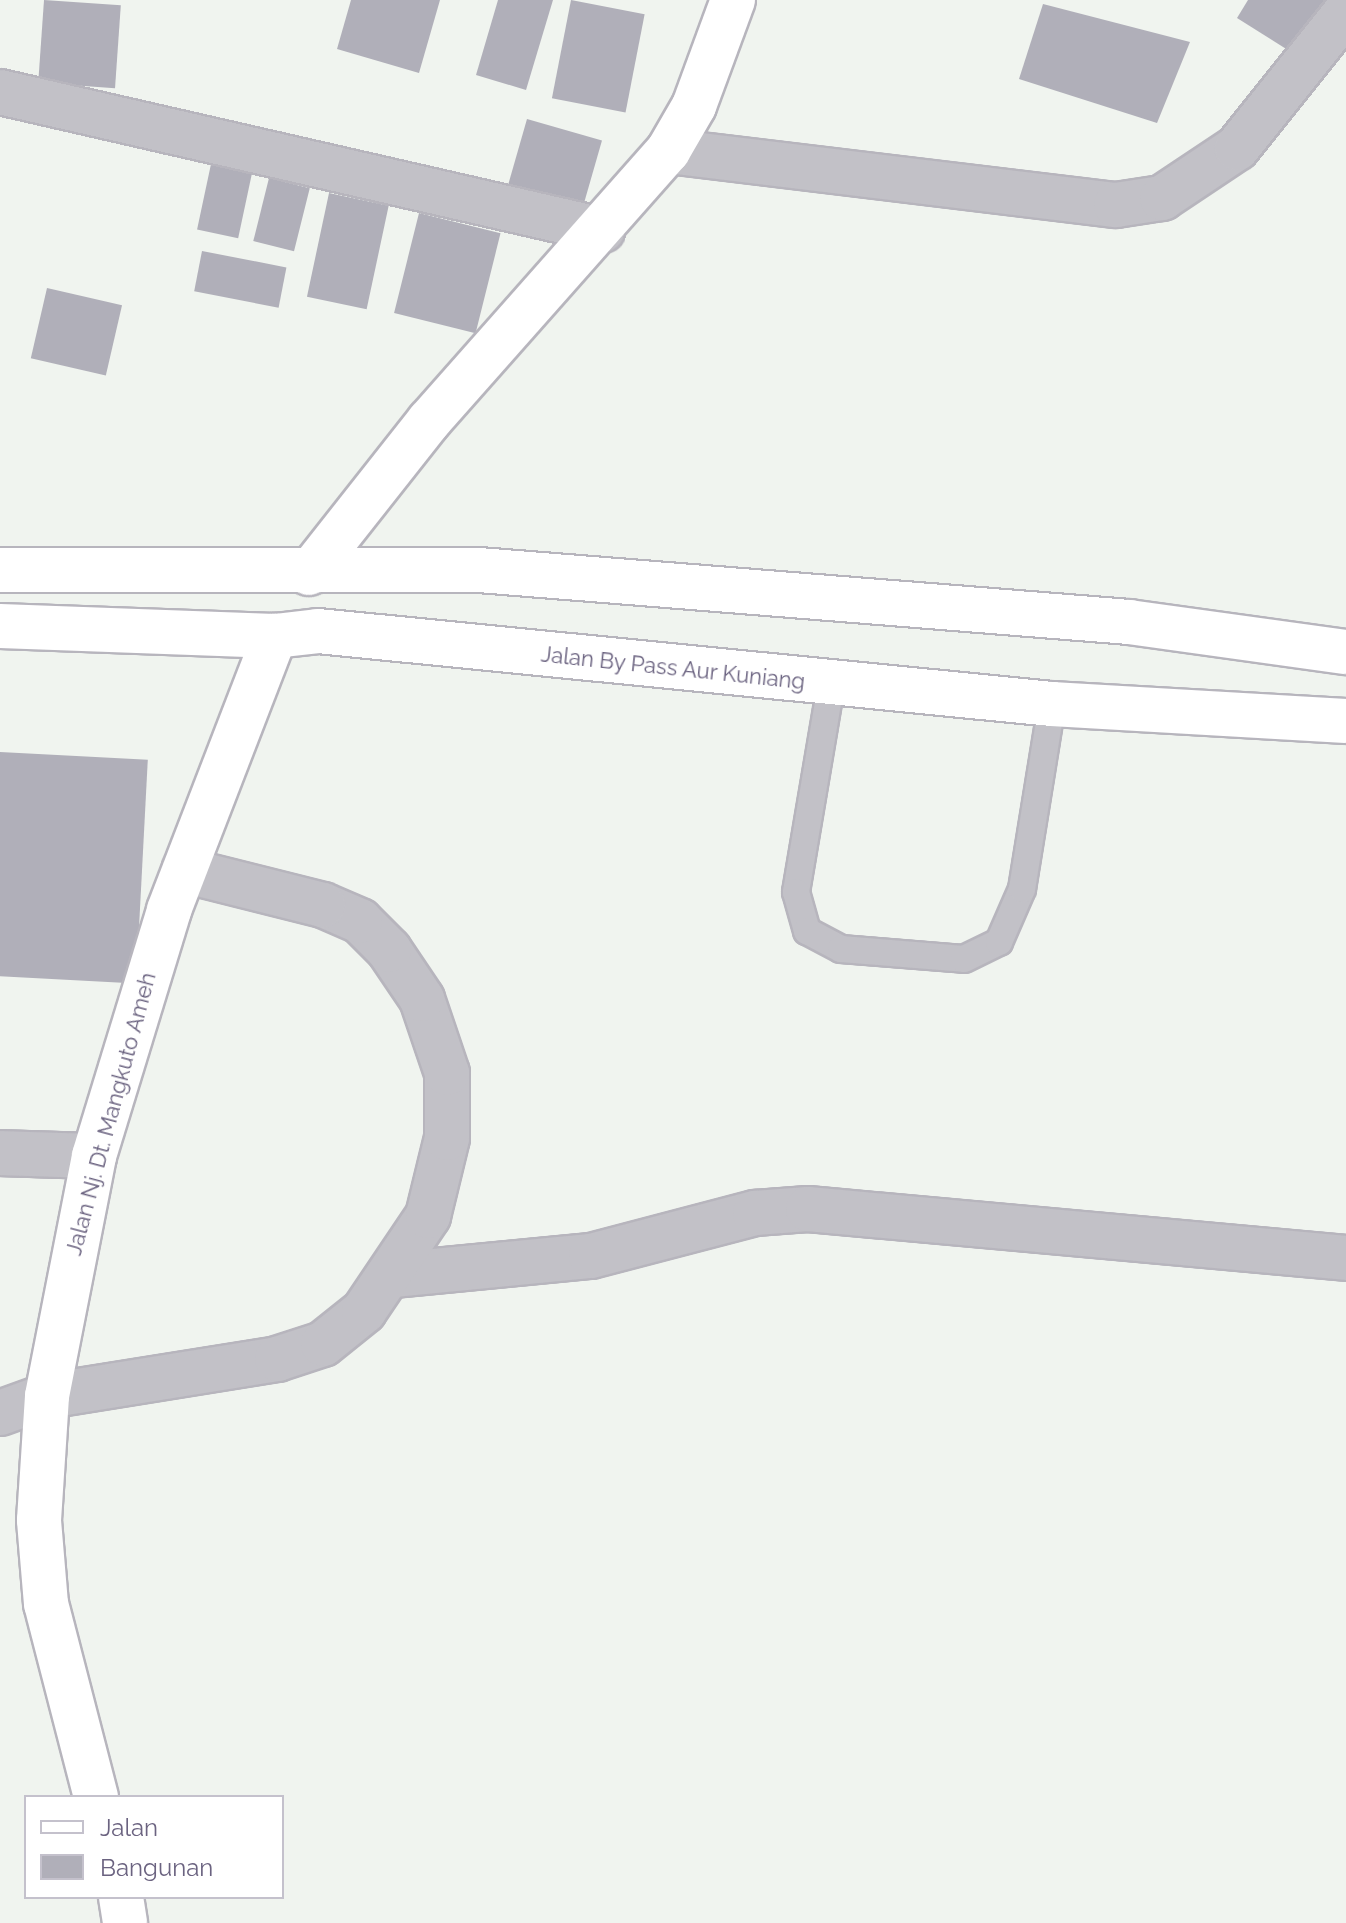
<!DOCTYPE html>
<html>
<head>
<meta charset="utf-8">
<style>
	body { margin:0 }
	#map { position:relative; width:1346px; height:1923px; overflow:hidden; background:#f0f4ef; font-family:Raleway,sans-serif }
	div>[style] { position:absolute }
	.building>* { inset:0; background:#b0afb9; transform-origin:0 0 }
	.roads { filter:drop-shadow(2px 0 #b7b5bd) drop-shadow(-2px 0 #b7b5bd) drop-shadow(0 2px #b7b5bd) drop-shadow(0 -2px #b7b5bd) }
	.lane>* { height:26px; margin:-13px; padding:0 13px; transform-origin:13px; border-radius:13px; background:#c2c1c7 }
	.street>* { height:44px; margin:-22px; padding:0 22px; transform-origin:22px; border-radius:22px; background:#c2c1c7 }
	.secondary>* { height:44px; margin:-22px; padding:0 22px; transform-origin:22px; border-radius:22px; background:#fff }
	.highway>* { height:44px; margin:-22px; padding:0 22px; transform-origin:22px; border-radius:22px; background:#fff }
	span { translate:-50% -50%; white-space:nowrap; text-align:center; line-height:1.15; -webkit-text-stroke:8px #fff; paint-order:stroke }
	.street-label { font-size:22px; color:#6b6380 }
	.legend { position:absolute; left:24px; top:1795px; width:260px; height:104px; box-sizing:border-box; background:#fff; border:2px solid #c4c1cc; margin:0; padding:10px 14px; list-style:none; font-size:24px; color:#6b6380 }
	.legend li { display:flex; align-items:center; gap:16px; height:40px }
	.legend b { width:40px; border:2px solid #c4c1cc }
</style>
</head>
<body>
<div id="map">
	<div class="building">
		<div style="left:44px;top:0;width:77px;height:83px;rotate:4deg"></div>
		<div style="clip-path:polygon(351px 0,440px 0,419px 73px,337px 49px)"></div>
		<div style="clip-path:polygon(498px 0,553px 0,526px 90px,476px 75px)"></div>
		<div style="left:571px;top:0;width:75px;height:100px;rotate:11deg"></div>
		<div style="clip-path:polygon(1248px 0,1325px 0,1291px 52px,1237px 18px)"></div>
		<div style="clip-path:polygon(1043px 4px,1190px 42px,1157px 123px,1019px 79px)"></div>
		<div style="left:527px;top:119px;width:78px;height:77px;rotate:16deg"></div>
		<div style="left:211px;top:164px;width:42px;height:67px;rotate:12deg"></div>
		<div style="left:269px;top:178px;width:42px;height:65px;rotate:14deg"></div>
		<div style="left:329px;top:193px;width:61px;height:106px;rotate:12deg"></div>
		<div style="left:419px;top:213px;width:84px;height:103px;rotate:14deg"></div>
		<div style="left:202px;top:251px;width:86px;height:41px;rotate:11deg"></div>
		<div style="left:47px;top:288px;width:77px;height:72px;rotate:13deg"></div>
		<div style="left:0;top:752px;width:148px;height:224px;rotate:3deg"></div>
	</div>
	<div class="roads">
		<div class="lane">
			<div style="left:831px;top:685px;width:210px;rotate:99.6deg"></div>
			<div style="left:796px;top:892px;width:41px;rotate:74.2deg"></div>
			<div style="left:807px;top:931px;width:38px;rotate:28deg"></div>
			<div style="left:841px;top:949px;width:123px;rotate:4.6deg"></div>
			<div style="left:964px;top:959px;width:39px;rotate:-26deg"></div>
			<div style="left:999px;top:942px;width:58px;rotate:-66.5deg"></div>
			<div style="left:1022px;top:889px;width:187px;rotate:-80.8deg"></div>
		</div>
		<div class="street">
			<div style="left:0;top:92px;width:618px;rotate:12.91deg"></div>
			<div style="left:668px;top:151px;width:451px;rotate:6.9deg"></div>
			<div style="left:1116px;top:205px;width:47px;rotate:-8.7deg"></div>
			<div style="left:1162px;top:198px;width:90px;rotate:-33.7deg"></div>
			<div style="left:1237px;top:148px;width:174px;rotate:-51.3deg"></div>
			<div style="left:0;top:1153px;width:94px;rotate:1.8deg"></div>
			<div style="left:393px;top:1275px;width:199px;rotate:-5.5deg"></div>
			<div style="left:591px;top:1256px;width:170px;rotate:-14.7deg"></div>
			<div style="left:755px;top:1213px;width:53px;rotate:-4.3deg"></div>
			<div style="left:808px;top:1209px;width:540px;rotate:5.2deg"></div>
			<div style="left:0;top:1413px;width:50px;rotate:-19.9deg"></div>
			<div style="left:47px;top:1396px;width:233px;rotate:-9.1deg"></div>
			<div style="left:277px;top:1359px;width:48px;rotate:-18.1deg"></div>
			<div style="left:323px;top:1344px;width:53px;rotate:-38.8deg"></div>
			<div style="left:364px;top:1311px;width:115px;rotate:-56deg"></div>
			<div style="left:428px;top:1216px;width:80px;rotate:-76.3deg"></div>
			<div style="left:447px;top:1138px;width:65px;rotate:-90deg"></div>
			<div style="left:447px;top:1073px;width:78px;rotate:-108.7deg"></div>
			<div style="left:422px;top:999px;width:59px;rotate:-124deg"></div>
			<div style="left:389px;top:950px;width:41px;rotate:-135deg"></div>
			<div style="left:360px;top:921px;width:40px;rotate:-156.6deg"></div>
			<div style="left:323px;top:905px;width:143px;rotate:-165.9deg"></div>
		</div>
		<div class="secondary">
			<div style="left:309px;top:573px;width:194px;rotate:-51.7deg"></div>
			<div style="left:429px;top:421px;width:361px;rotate:-48.5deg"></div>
			<div style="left:668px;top:151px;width:52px;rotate:-60deg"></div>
			<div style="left:694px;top:106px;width:113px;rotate:-69.8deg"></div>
			<div style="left:96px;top:1797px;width:199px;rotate:-104.5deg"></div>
			<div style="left:46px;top:1604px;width:84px;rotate:-94.8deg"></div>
			<div style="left:39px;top:1520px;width:124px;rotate:-86.3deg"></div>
			<div style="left:47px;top:1396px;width:245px;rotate:-78.9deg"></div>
			<div style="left:94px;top:1156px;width:257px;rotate:-73deg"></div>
			<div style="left:169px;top:910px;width:294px;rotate:-68.9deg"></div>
			<div style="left:121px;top:1897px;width:26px;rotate:81deg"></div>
		</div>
		<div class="highway">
			<div style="left:0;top:570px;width:479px"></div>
			<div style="left:479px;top:570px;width:652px;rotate:4.57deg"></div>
			<div style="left:1129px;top:622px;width:219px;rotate:7.9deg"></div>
			<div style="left:0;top:626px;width:275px;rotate:2.1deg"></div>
			<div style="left:275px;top:636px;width:43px;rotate:-6.6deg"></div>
			<div style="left:318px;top:631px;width:738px;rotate:5.68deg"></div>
			<div style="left:1052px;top:704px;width:294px;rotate:3.3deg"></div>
		</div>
	</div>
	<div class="street-label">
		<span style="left:673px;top:668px;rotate:6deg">Jalan By Pass Aur Kuniang</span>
		<span style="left:111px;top:1114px;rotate:-75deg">Jalan Nj. Dt. Mangkuto Ameh</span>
	</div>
	<ul class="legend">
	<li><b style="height:10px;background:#fff"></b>Jalan</li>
	<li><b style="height:22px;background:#b0afb9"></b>Bangunan</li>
	</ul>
</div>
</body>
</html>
